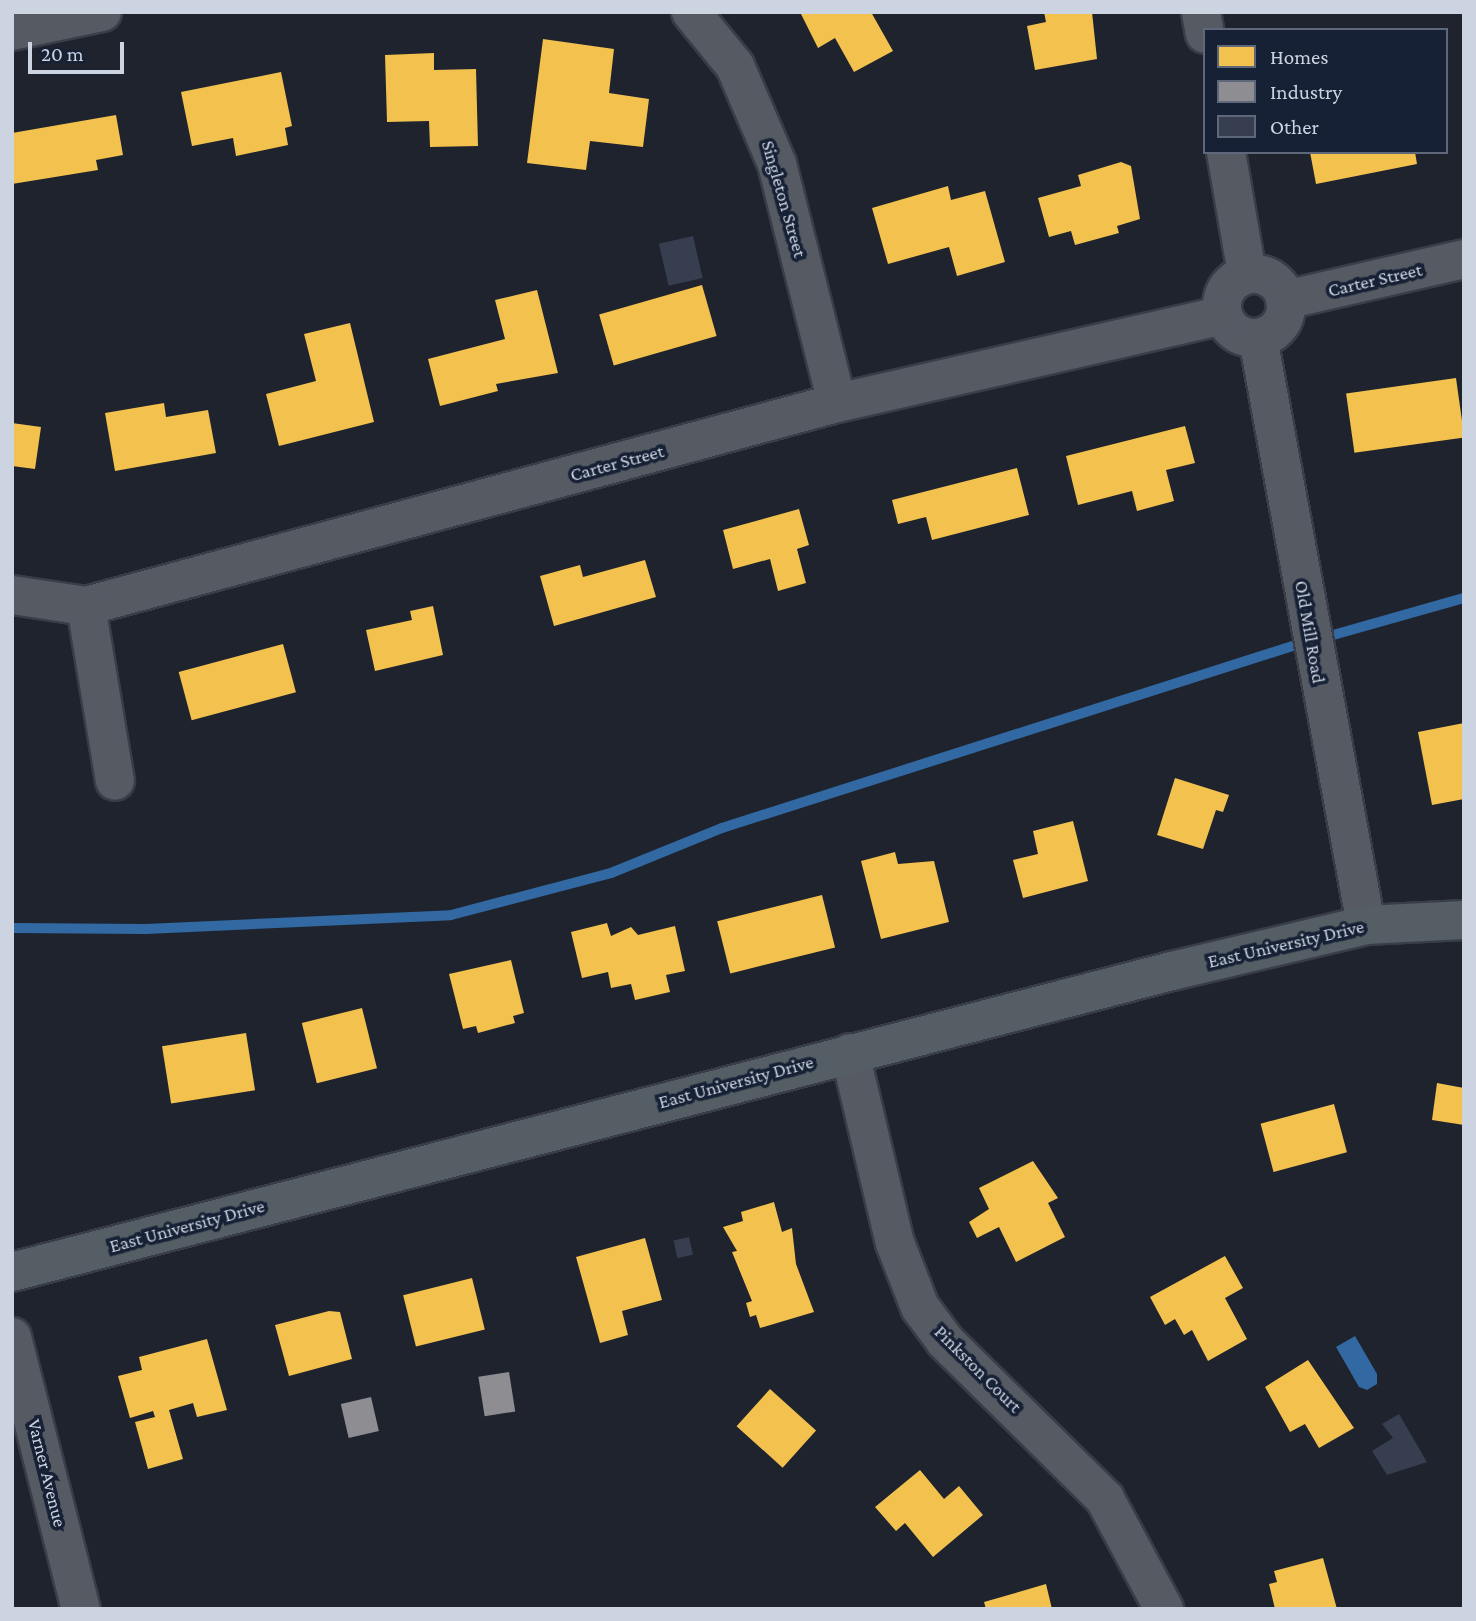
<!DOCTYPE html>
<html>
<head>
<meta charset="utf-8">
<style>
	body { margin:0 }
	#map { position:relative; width:1476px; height:1621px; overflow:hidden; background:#1e232e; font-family:"Crimson Pro",serif }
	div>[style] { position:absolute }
	.water>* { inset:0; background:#3269a2 }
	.homes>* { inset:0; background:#f2c14e; transform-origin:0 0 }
	.industry>* { inset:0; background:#8d8d92; transform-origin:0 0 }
	.stream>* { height:10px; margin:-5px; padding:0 5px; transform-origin:5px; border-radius:5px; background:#3269a2 }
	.building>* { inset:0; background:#363e50; transform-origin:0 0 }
	.roads { filter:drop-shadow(2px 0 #393d47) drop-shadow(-2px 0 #393d47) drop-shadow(0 2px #393d47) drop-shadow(0 -2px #393d47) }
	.minor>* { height:38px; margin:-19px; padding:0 19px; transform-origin:19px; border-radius:19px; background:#555a63 }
	.minor>.ring { margin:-19px; padding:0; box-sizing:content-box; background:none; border:38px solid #555a63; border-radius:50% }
	.major>* { height:38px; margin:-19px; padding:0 19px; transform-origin:19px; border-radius:19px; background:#545e64 }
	span { translate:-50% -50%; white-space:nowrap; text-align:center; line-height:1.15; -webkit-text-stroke:7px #172135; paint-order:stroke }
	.street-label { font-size:19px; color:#ccd3e1 }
	.frame { position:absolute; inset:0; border:14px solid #ccd3e1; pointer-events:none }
	.legend { position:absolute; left:1203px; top:28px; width:245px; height:126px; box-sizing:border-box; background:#172135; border:2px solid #5f687a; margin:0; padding:9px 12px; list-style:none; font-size:21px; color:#ccd3e1 }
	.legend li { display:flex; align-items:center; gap:14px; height:35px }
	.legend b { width:35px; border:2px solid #5f687a }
	.scale { position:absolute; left:28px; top:42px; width:96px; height:32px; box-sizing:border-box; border:4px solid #ccd3e1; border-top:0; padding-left:9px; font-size:21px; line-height:24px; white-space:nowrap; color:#ccd3e1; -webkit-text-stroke:5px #172135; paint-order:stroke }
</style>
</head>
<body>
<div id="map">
	<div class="water">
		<div style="clip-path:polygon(1355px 1336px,1377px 1374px,1377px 1384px,1367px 1390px,1359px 1387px,1336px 1347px)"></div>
	</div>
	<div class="homes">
		<div style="clip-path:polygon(800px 12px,871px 12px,893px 51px,854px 72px,835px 38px,818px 48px)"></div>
		<div style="clip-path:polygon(1044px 12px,1092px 12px,1097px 59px,1035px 70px,1027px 26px,1046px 22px)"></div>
		<div style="clip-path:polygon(543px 39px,614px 49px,609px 93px,649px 99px,643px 147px,590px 141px,586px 170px,527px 163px)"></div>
		<div style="clip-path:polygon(434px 53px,434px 70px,476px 69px,478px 146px,430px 147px,429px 121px,387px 122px,385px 55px)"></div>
		<div style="clip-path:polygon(281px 72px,292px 126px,285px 128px,288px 145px,236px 156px,233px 138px,192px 146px,181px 92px)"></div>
		<div style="clip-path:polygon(116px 115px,123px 155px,96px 160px,98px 170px,12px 184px,12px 133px)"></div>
		<div style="clip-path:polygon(1310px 152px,1415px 152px,1417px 164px,1316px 184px)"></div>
		<div style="clip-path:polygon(1121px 162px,1131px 166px,1140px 219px,1117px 226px,1119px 233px,1075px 245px,1071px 231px,1049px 237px,1038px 198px,1081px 186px,1078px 175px)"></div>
		<div style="clip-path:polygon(948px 186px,951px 200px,985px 191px,1005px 262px,957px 276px,949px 247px,888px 264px,872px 208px)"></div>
		<div style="left:702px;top:285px;width:53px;height:107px;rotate:74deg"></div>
		<div style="clip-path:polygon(537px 290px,558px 373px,496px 384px,498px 391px,440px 406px,428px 359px,505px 339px,495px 300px)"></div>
		<div style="clip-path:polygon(350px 323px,374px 422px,279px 446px,266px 394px,316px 381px,304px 334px)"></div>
		<div style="left:1456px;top:378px;width:60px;height:111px;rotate:82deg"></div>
		<div style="clip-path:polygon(164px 403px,166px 417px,208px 410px,216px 453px,115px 471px,105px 413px)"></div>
		<div style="clip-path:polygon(12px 423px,41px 427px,35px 469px,12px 466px)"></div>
		<div style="clip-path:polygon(1185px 426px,1195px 463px,1166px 470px,1174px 501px,1137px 511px,1132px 491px,1078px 505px,1066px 456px)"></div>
		<div style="clip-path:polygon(1017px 468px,1029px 515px,932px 540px,926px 517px,898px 524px,892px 500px)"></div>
		<div style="clip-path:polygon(799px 509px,809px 545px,797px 549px,806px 583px,778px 591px,770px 559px,733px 569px,723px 530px)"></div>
		<div style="clip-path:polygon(645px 560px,656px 597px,554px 626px,540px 576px,580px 565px,583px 577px)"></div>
		<div style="clip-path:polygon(433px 606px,443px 655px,375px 671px,366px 630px,412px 620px,410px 611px)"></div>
		<div style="left:283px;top:644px;width:50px;height:108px;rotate:75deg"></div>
		<div style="clip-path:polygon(1464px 723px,1464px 799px,1432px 805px,1418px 732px)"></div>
		<div style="clip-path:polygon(1175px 778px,1229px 795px,1223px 812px,1216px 810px,1203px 849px,1157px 835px)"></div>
		<div style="clip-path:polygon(1073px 821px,1088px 881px,1023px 898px,1013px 860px,1038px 854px,1033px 831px)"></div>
		<div style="clip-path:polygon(895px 852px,898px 864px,934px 861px,949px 922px,881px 939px,861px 861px)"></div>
		<div style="left:822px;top:895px;width:54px;height:108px;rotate:76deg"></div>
		<div style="clip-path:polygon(607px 923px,611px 936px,631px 927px,638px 935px,675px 926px,685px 971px,666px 975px,670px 992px,635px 1000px,631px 984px,611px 988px,608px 972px,582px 978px,571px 932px)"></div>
		<div style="clip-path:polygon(511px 960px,524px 1013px,513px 1016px,515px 1023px,478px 1033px,476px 1026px,463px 1029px,449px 974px)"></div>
		<div style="left:362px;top:1008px;width:62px;height:62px;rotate:76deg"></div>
		<div style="left:246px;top:1033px;width:58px;height:85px;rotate:81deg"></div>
		<div style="clip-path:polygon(1437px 1083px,1464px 1088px,1464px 1125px,1432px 1120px)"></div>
		<div style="left:1334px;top:1104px;width:50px;height:76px;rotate:75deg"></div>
		<div style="clip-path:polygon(1033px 1161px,1058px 1198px,1048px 1203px,1065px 1237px,1016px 1262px,999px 1227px,977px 1238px,969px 1222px,989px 1209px,979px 1188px)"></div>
		<div style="clip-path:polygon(774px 1202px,782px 1232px,792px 1228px,796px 1264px,814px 1312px,760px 1328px,756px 1315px,750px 1317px,746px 1303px,752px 1301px,732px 1252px,737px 1251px,723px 1227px,743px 1221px,741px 1212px)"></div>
		<div style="clip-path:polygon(645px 1238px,662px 1300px,622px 1311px,628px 1335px,600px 1343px,576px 1257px)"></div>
		<div style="clip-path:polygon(1225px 1256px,1243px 1288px,1225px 1298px,1247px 1339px,1208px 1361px,1192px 1330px,1184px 1335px,1175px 1319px,1165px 1325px,1150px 1297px)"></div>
		<div style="left:472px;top:1278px;width:53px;height:71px;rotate:76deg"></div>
		<div style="clip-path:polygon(329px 1311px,340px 1312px,352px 1359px,289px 1376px,275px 1325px)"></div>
		<div style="clip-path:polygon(207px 1339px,227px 1410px,197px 1417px,193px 1403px,169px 1410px,183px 1459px,148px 1469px,135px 1422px,155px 1417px,153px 1411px,130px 1418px,118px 1376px,142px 1370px,139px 1357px)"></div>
		<div style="clip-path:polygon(1308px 1360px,1354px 1428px,1319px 1448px,1305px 1424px,1290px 1432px,1265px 1387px)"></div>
		<div style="left:770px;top:1389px;width:62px;height:50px;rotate:42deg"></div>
		<div style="clip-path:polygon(920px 1470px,944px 1499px,959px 1486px,983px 1515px,933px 1557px,905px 1523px,896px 1531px,875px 1507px)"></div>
		<div style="clip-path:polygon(1323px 1558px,1337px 1609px,1275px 1609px,1269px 1584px,1277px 1582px,1274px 1571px)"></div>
		<div style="clip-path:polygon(1046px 1584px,1052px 1609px,986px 1609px,984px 1602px)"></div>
	</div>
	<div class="industry">
		<div style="left:509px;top:1372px;width:40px;height:31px;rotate:81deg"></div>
		<div style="left:371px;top:1397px;width:35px;height:31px;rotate:77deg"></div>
	</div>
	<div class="stream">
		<div style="left:1319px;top:639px;width:151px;rotate:-15.8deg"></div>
		<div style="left:12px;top:928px;width:134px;rotate:0.4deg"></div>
		<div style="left:146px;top:929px;width:305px;rotate:-2.6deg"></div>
		<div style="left:451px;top:915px;width:165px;rotate:-14.7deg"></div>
		<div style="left:611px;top:873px;width:120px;rotate:-22.1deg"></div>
		<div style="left:722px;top:828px;width:612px;rotate:-17.69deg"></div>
	</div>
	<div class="building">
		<div style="left:693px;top:236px;width:43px;height:35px;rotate:77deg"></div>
		<div style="left:689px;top:1237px;width:18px;height:16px;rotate:77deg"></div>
		<div style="clip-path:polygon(1399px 1414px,1427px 1462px,1387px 1475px,1372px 1451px,1393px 1438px,1382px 1424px)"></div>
	</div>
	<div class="roads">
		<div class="minor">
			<div style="left:691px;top:12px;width:70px;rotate:50.8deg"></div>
			<div style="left:735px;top:66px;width:107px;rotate:66.8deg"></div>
			<div style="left:777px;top:164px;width:246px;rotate:75.9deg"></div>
			<div style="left:1201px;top:12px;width:22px;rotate:80deg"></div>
			<div style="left:12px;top:31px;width:92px;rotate:-11.9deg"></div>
			<div style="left:1226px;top:152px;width:124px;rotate:80.2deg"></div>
			<div class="ring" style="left:1222px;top:274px;width:26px;height:26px"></div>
			<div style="left:1285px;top:300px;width:184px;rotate:-12.9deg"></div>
			<div style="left:1258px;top:338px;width:597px;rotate:79.57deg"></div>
			<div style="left:12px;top:595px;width:75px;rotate:8.5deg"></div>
			<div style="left:86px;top:606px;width:778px;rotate:-15.13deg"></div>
			<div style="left:837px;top:403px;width:396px;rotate:-12.8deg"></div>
			<div style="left:86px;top:606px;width:177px;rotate:80.6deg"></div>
			<div style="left:850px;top:1053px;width:195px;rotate:76.7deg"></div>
			<div style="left:895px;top:1243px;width:69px;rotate:68.7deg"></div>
			<div style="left:920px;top:1307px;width:42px;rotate:53.7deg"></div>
			<div style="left:945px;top:1341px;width:225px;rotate:44.6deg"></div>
			<div style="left:1105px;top:1499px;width:125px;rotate:61.8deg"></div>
			<div style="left:12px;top:1337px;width:281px;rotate:75.8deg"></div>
		</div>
		<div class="major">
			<div style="left:12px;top:1272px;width:1198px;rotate:-14.55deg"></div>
			<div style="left:1172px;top:971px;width:199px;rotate:-13.3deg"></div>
			<div style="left:1366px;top:925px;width:98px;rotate:-2.9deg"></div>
		</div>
	</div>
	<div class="street-label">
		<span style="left:784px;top:199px;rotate:74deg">Singleton Street</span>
		<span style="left:1375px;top:280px;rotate:-13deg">Carter Street</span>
		<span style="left:617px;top:463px;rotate:-15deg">Carter Street</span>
		<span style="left:1310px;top:632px;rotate:80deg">Old Mill Road</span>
		<span style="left:1286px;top:944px;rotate:-13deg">East University Drive</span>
		<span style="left:736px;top:1082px;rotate:-15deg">East University Drive</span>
		<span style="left:187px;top:1226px;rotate:-15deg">East University Drive</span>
		<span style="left:978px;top:1369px;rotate:45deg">Pinkston Court</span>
		<span style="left:47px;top:1473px;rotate:76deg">Varner Avenue</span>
	</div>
	<div class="frame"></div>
	<ul class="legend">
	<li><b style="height:19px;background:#f2c14e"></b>Homes</li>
	<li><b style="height:19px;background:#8d8d92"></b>Industry</li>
	<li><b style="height:19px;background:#363e50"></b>Other</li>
	</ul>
	<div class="scale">20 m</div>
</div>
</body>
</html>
